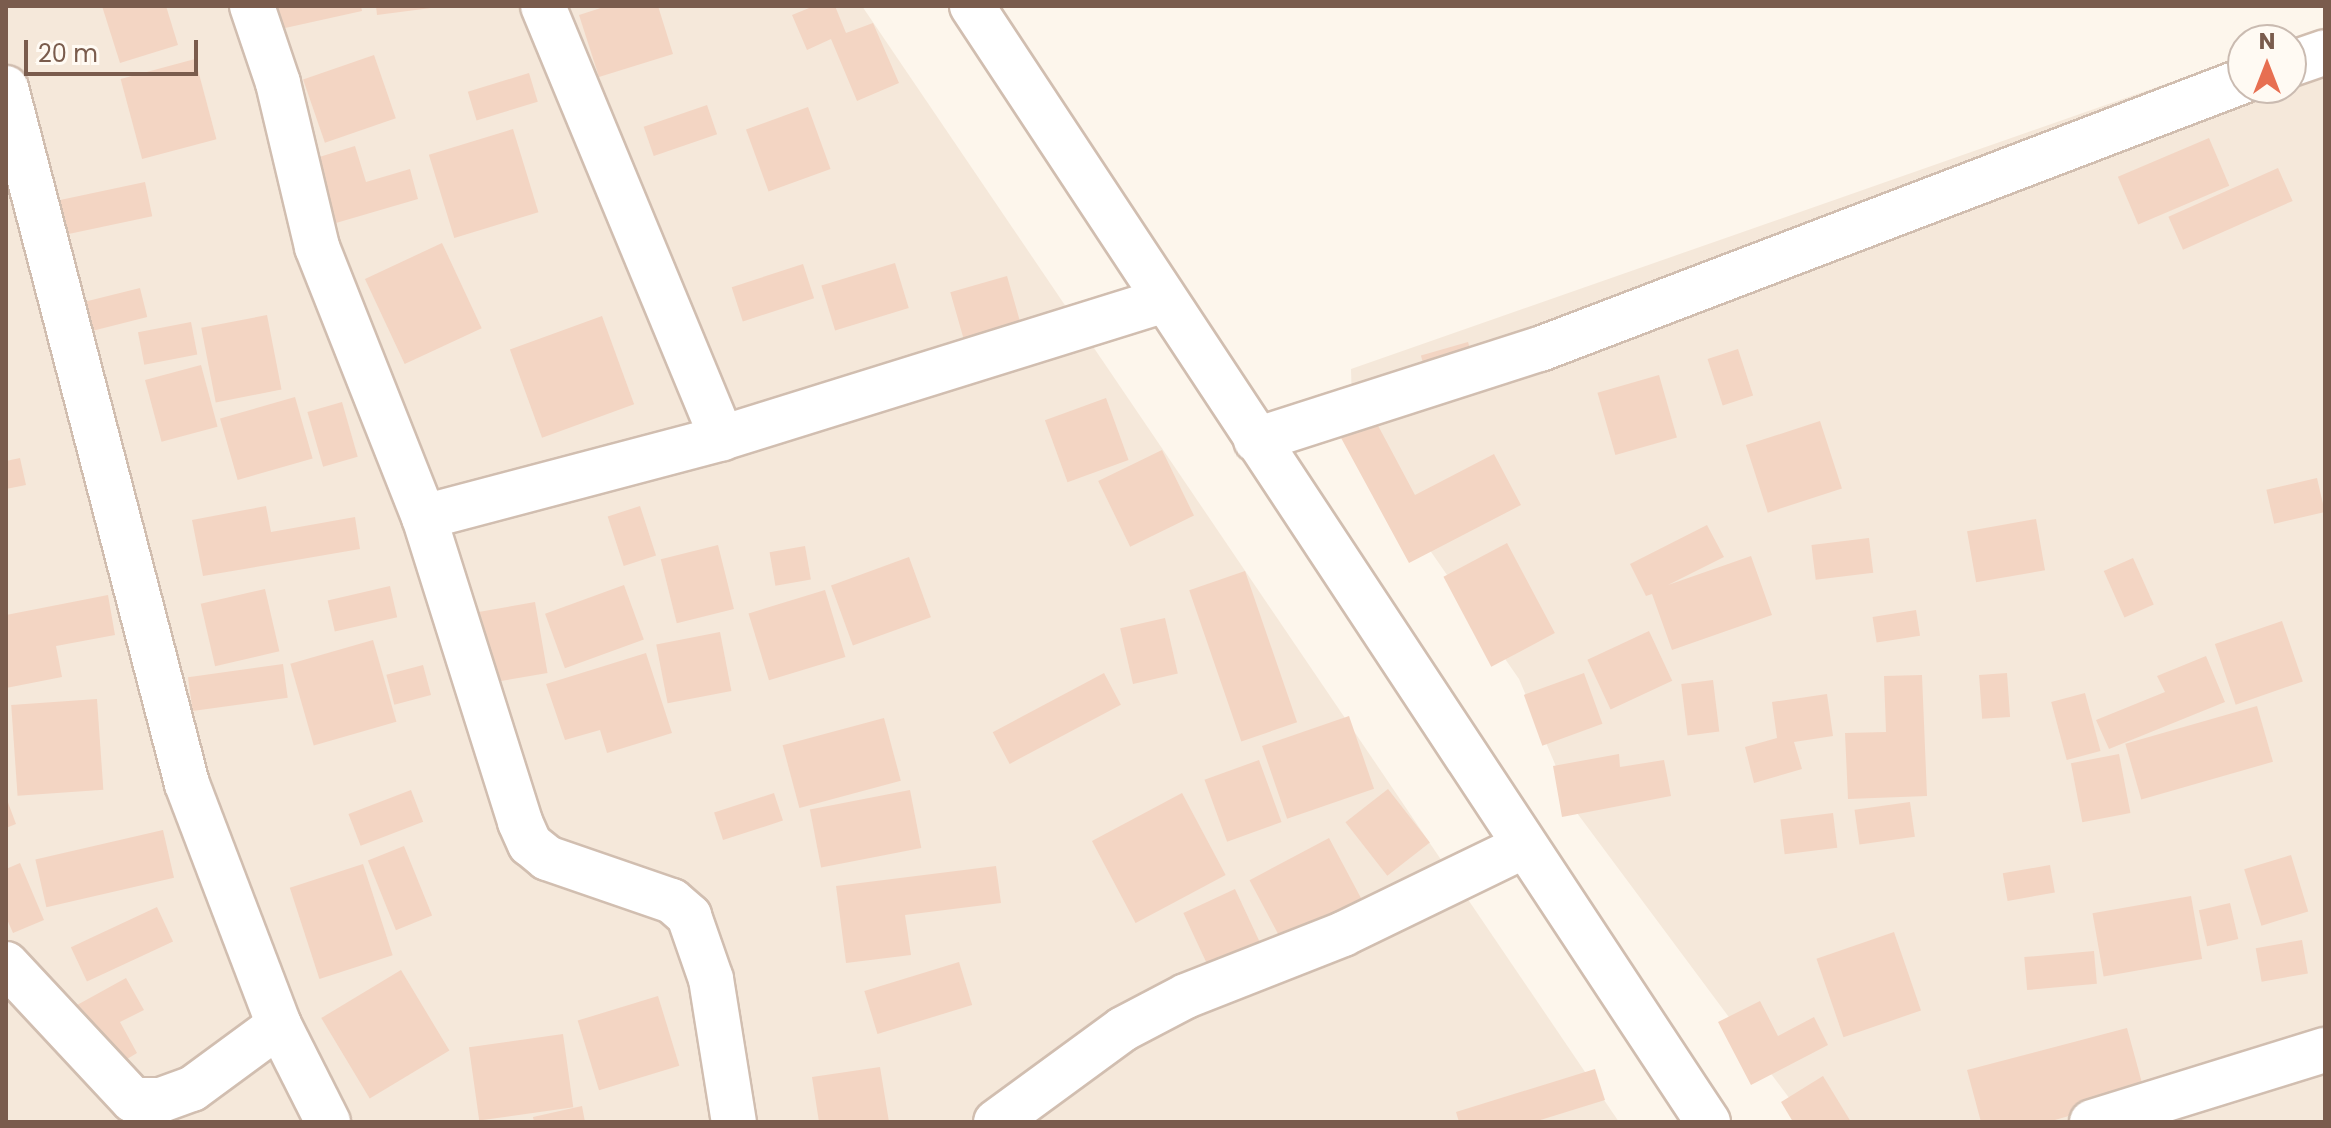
<!DOCTYPE html>
<html>
<head>
<meta charset="utf-8">
<style>
	body { margin:0 }
	#map { position:relative; width:2331px; height:1128px; overflow:hidden; background:#fdf6ec; font-family:Poppins,sans-serif }
	div>[style] { position:absolute }
	.residential>* { inset:0; background:#f5e8da }
	.building>* { inset:0; background:#f3d5c3; transform-origin:0 0 }
	.roads { filter:drop-shadow(2px 0 #d1beb0) drop-shadow(-2px 0 #d1beb0) drop-shadow(0 2px #d1beb0) drop-shadow(0 -2px #d1beb0) }
	.street>* { height:44px; margin:-22px; padding:0 22px; transform-origin:22px; border-radius:22px; background:#fff }
	.secondary>* { height:44px; margin:-22px; padding:0 22px; transform-origin:22px; border-radius:22px; background:#fff }
	span { translate:-50% -50%; white-space:nowrap; text-align:center; line-height:1.15; -webkit-text-stroke:8px #fffaf3; paint-order:stroke }
	.frame { position:absolute; inset:0; border:8px solid #7a5c4d; pointer-events:none }
	.north { position:absolute; left:2227px; top:24px; width:80px; height:80px; box-sizing:border-box; background:#fffaf3; border:2px solid #cabbb1; border-radius:50%; rotate:0deg; font-size:22px; font-weight:700; line-height:32px; text-align:center; color:#7a5c4d }
	.north::after { content:''; display:block; margin:auto; width:28px; height:36px; background:#e76f51; clip-path:polygon(50% 0,100% 100%,50% 72%,0 100%) }
	.scale { position:absolute; left:24px; top:40px; width:174px; height:36px; box-sizing:border-box; border:4px solid #7a5c4d; border-top:0; padding-left:10px; font-size:24px; line-height:28px; white-space:nowrap; color:#7a5c4d; -webkit-text-stroke:6px #fffaf3; paint-order:stroke }
</style>
</head>
<body>
<div id="map">
	<div class="residential">
		<div style="clip-path:polygon(6px 6px,862px 6px,1619px 1122px,6px 1122px)"></div>
		<div style="clip-path:polygon(2325px 28px,2325px 1122px,1807px 1122px,1574px 809px,1519px 679px,1353px 439px,1351px 369px,2243px 57px,2243px 88px,2291px 88px,2291px 40px)"></div>
	</div>
	<div class="building">
		<div style="clip-path:polygon(102px 6px,166px 6px,178px 45px,120px 63px)"></div>
		<div style="clip-path:polygon(270px 6px,361px 6px,362px 11px,276px 30px)"></div>
		<div style="clip-path:polygon(376px 6px,430px 6px,431px 8px,377px 15px)"></div>
		<div style="clip-path:polygon(607px 6px,658px 6px,673px 54px,599px 77px,579px 15px)"></div>
		<div style="clip-path:polygon(814px 6px,835px 6px,846px 33px,873px 23px,899px 83px,857px 101px,831px 39px,807px 50px,792px 15px)"></div>
		<div style="left:374px;top:55px;width:67px;height:75px;rotate:71deg"></div>
		<div style="left:195px;top:59px;width:83px;height:77px;rotate:75deg"></div>
		<div style="left:529px;top:73px;width:30px;height:64px;rotate:73deg"></div>
		<div style="left:707px;top:105px;width:31px;height:67px;rotate:71deg"></div>
		<div style="left:808px;top:107px;width:66px;height:66px;rotate:70deg"></div>
		<div style="left:513px;top:129px;width:87px;height:88px;rotate:73deg"></div>
		<div style="left:2209px;top:138px;width:52px;height:99px;rotate:67deg"></div>
		<div style="clip-path:polygon(355px 146px,366px 182px,410px 169px,418px 199px,336px 223px,316px 158px)"></div>
		<div style="left:2278px;top:168px;width:36px;height:120px;rotate:66deg"></div>
		<div style="left:145px;top:182px;width:35px;height:94px;rotate:78deg"></div>
		<div style="left:442px;top:243px;width:94px;height:85px;rotate:65deg"></div>
		<div style="left:895px;top:263px;width:47px;height:77px;rotate:73deg"></div>
		<div style="left:803px;top:264px;width:36px;height:75px;rotate:72deg"></div>
		<div style="left:1007px;top:276px;width:66px;height:59px;rotate:74deg"></div>
		<div style="left:140px;top:288px;width:30px;height:59px;rotate:76deg"></div>
		<div style="left:267px;top:315px;width:76px;height:67px;rotate:79deg"></div>
		<div style="left:602px;top:316px;width:94px;height:98px;rotate:70deg"></div>
		<div style="left:191px;top:322px;width:33px;height:54px;rotate:79deg"></div>
		<div style="left:1468px;top:342px;width:36px;height:49px;rotate:74deg"></div>
		<div style="left:1738px;top:349px;width:49px;height:32px;rotate:72deg"></div>
		<div style="left:201px;top:365px;width:64px;height:58px;rotate:75deg"></div>
		<div style="left:1659px;top:375px;width:65px;height:64px;rotate:74deg"></div>
		<div style="left:295px;top:397px;width:64px;height:78px;rotate:74deg"></div>
		<div style="left:1106px;top:398px;width:66px;height:65px;rotate:70deg"></div>
		<div style="left:342px;top:402px;width:57px;height:36px;rotate:74deg"></div>
		<div style="clip-path:polygon(1374px 418px,1415px 495px,1494px 454px,1521px 505px,1409px 563px,1340px 436px)"></div>
		<div style="left:1820px;top:421px;width:71px;height:78px;rotate:72deg"></div>
		<div style="left:1162px;top:450px;width:73px;height:71px;rotate:64deg"></div>
		<div style="clip-path:polygon(20px 458px,26px 485px,6px 489px,6px 461px)"></div>
		<div style="left:2317px;top:478px;width:35px;height:52px;rotate:77deg"></div>
		<div style="clip-path:polygon(266px 506px,271px 532px,355px 517px,360px 549px,203px 576px,192px 520px)"></div>
		<div style="left:640px;top:506px;width:52px;height:34px;rotate:72deg"></div>
		<div style="left:2036px;top:519px;width:52px;height:70px;rotate:80deg"></div>
		<div style="clip-path:polygon(1707px 525px,1724px 557px,1668px 585px,1751px 556px,1772px 615px,1672px 650px,1652px 594px,1646px 596px,1630px 564px)"></div>
		<div style="left:1869px;top:538px;width:35px;height:58px;rotate:83deg"></div>
		<div style="left:1507px;top:543px;width:102px;height:72px;rotate:62deg"></div>
		<div style="left:718px;top:545px;width:66px;height:59px;rotate:76deg"></div>
		<div style="left:805px;top:546px;width:34px;height:36px;rotate:80deg"></div>
		<div style="left:909px;top:557px;width:64px;height:83px;rotate:70deg"></div>
		<div style="left:2133px;top:558px;width:51px;height:32px;rotate:66deg"></div>
		<div style="left:1245px;top:571px;width:160px;height:59px;rotate:71deg"></div>
		<div style="left:624px;top:585px;width:58px;height:84px;rotate:70deg"></div>
		<div style="left:390px;top:586px;width:32px;height:64px;rotate:77deg"></div>
		<div style="left:265px;top:589px;width:64px;height:66px;rotate:77deg"></div>
		<div style="left:825px;top:590px;width:70px;height:80px;rotate:73deg"></div>
		<div style="clip-path:polygon(108px 595px,115px 635px,56px 646px,62px 677px,6px 688px,6px 615px)"></div>
		<div style="left:535px;top:602px;width:72px;height:66px;rotate:80deg"></div>
		<div style="left:1916px;top:610px;width:26px;height:44px;rotate:81deg"></div>
		<div style="left:1165px;top:618px;width:57px;height:46px;rotate:77deg"></div>
		<div style="left:2282px;top:621px;width:64px;height:71px;rotate:71deg"></div>
		<div style="left:1649px;top:631px;width:55px;height:68px;rotate:65deg"></div>
		<div style="left:720px;top:632px;width:60px;height:65px;rotate:79deg"></div>
		<div style="left:373px;top:640px;width:85px;height:86px;rotate:74deg"></div>
		<div style="clip-path:polygon(646px 653px,672px 733px,607px 753px,600px 730px,565px 740px,546px 684px)"></div>
		<div style="clip-path:polygon(2206px 656px,2225px 702px,2109px 749px,2096px 720px,2165px 692px,2157px 676px)"></div>
		<div style="left:283px;top:664px;width:34px;height:96px;rotate:82deg"></div>
		<div style="left:423px;top:665px;width:31px;height:38px;rotate:75deg"></div>
		<div style="left:1104px;top:673px;width:36px;height:126px;rotate:62deg"></div>
		<div style="left:1584px;top:673px;width:54px;height:64px;rotate:70deg"></div>
		<div style="left:2007px;top:673px;width:44px;height:28px;rotate:86deg"></div>
		<div style="clip-path:polygon(1922px 675px,1927px 796px,1848px 799px,1845px 733px,1886px 732px,1884px 676px)"></div>
		<div style="left:1713px;top:680px;width:52px;height:32px;rotate:83deg"></div>
		<div style="left:2085px;top:693px;width:60px;height:35px;rotate:75deg"></div>
		<div style="clip-path:polygon(1827px 694px,1833px 736px,1794px 742px,1802px 769px,1754px 783px,1745px 747px,1777px 738px,1772px 702px)"></div>
		<div style="left:97px;top:699px;width:91px;height:86px;rotate:86deg"></div>
		<div style="left:2257px;top:706px;width:58px;height:137px;rotate:74deg"></div>
		<div style="left:1349px;top:716px;width:77px;height:92px;rotate:71deg"></div>
		<div style="left:884px;top:718px;width:65px;height:105px;rotate:75deg"></div>
		<div style="clip-path:polygon(1619px 754px,1620px 767px,1664px 760px,1671px 796px,1562px 817px,1553px 766px)"></div>
		<div style="left:2119px;top:754px;width:60px;height:49px;rotate:79deg"></div>
		<div style="left:1259px;top:760px;width:66px;height:58px;rotate:70deg"></div>
		<div style="left:1388px;top:789px;width:68px;height:54px;rotate:52deg"></div>
		<div style="left:411px;top:790px;width:34px;height:67px;rotate:69deg"></div>
		<div style="left:910px;top:790px;width:59px;height:102px;rotate:79deg"></div>
		<div style="left:774px;top:793px;width:29px;height:63px;rotate:72deg"></div>
		<div style="left:1182px;top:793px;width:93px;height:102px;rotate:62deg"></div>
		<div style="clip-path:polygon(6px 797px,16px 824px,6px 828px)"></div>
		<div style="left:1910px;top:802px;width:35px;height:56px;rotate:82deg"></div>
		<div style="left:1833px;top:813px;width:35px;height:53px;rotate:83deg"></div>
		<div style="left:163px;top:830px;width:49px;height:131px;rotate:77deg"></div>
		<div style="left:1329px;top:838px;width:93px;height:90px;rotate:62deg"></div>
		<div style="left:404px;top:846px;width:75px;height:39px;rotate:68deg"></div>
		<div style="left:2291px;top:855px;width:59px;height:49px;rotate:73deg"></div>
		<div style="clip-path:polygon(20px 863px,44px 920px,13px 933px,6px 917px,6px 869px)"></div>
		<div style="left:363px;top:864px;width:96px;height:77px;rotate:72deg"></div>
		<div style="left:2050px;top:865px;width:28px;height:48px;rotate:80deg"></div>
		<div style="clip-path:polygon(996px 866px,1001px 903px,905px 915px,911px 955px,846px 963px,836px 886px)"></div>
		<div style="left:1235px;top:889px;width:82px;height:57px;rotate:65deg"></div>
		<div style="left:2191px;top:896px;width:64px;height:100px;rotate:80deg"></div>
		<div style="left:2230px;top:903px;width:37px;height:32px;rotate:77deg"></div>
		<div style="left:157px;top:907px;width:38px;height:95px;rotate:65deg"></div>
		<div style="left:1894px;top:932px;width:83px;height:82px;rotate:71deg"></div>
		<div style="left:2302px;top:940px;width:34px;height:47px;rotate:80deg"></div>
		<div style="left:2094px;top:951px;width:33px;height:70px;rotate:85deg"></div>
		<div style="left:959px;top:962px;width:45px;height:99px;rotate:73deg"></div>
		<div style="left:401px;top:970px;width:94px;height:93px;rotate:59deg"></div>
		<div style="clip-path:polygon(126px 978px,144px 1010px,120px 1022px,137px 1053px,104px 1073px,68px 1010px)"></div>
		<div style="left:658px;top:996px;width:73px;height:84px;rotate:73deg"></div>
		<div style="clip-path:polygon(1760px 1001px,1778px 1036px,1814px 1017px,1828px 1045px,1751px 1085px,1718px 1022px)"></div>
		<div style="clip-path:polygon(2127px 1028px,2145px 1094px,2048px 1122px,1981px 1122px,1967px 1070px)"></div>
		<div style="left:563px;top:1034px;width:74px;height:95px;rotate:82deg"></div>
		<div style="clip-path:polygon(880px 1067px,889px 1122px,819px 1122px,812px 1077px)"></div>
		<div style="clip-path:polygon(1595px 1069px,1605px 1100px,1534px 1122px,1459px 1122px,1456px 1112px)"></div>
		<div style="clip-path:polygon(1823px 1076px,1851px 1122px,1793px 1122px,1781px 1102px)"></div>
		<div style="clip-path:polygon(582px 1106px,585px 1122px,534px 1122px,533px 1117px)"></div>
	</div>
	<div class="roads">
		<div class="street">
			<div style="left:252px;top:6px;width:81px;rotate:71.3deg"></div>
			<div style="left:278px;top:83px;width:169px;rotate:76.6deg"></div>
			<div style="left:317px;top:247px;width:290px;rotate:68.4deg"></div>
			<div style="left:424px;top:517px;width:320px;rotate:72.5deg"></div>
			<div style="left:520px;top:822px;width:24px;rotate:66deg"></div>
			<div style="left:530px;top:844px;width:22px;rotate:39deg"></div>
			<div style="left:547px;top:858px;width:132px;rotate:19deg"></div>
			<div style="left:672px;top:901px;width:23px;rotate:41deg"></div>
			<div style="left:689px;top:916px;width:67px;rotate:70.8deg"></div>
			<div style="left:711px;top:979px;width:145px;rotate:80.9deg"></div>
			<div style="left:543px;top:6px;width:468px;rotate:67.5deg"></div>
			<div style="left:2291px;top:64px;width:36px;rotate:-19deg"></div>
			<div style="left:6px;top:88px;width:719px;rotate:75.42deg"></div>
			<div style="left:187px;top:784px;width:258px;rotate:69.1deg"></div>
			<div style="left:279px;top:1025px;width:109px;rotate:63.2deg"></div>
			<div style="left:1256px;top:440px;width:298px;rotate:-17.8deg"></div>
			<div style="left:1540px;top:349px;width:752px;rotate:-20.87deg"></div>
			<div style="left:424px;top:517px;width:308px;rotate:-14.8deg"></div>
			<div style="left:722px;top:438px;width:463px;rotate:-17.3deg"></div>
			<div style="left:6px;top:964px;width:186px;rotate:47deg"></div>
			<div style="left:133px;top:1100px;width:28px"></div>
			<div style="left:161px;top:1100px;width:33px;rotate:-20deg"></div>
			<div style="left:192px;top:1089px;width:108px;rotate:-36.3deg"></div>
			<div style="left:996px;top:1122px;width:157px;rotate:-36.2deg"></div>
			<div style="left:1123px;top:1029px;width:71px;rotate:-27.6deg"></div>
			<div style="left:1186px;top:996px;width:169px;rotate:-21.5deg"></div>
			<div style="left:1343px;top:934px;width:201px;rotate:-25.9deg"></div>
			<div style="left:2092px;top:1122px;width:244px;rotate:-17.2deg"></div>
		</div>
		<div class="secondary">
			<div style="left:972px;top:6px;width:1337px;rotate:56.6deg"></div>
		</div>
	</div>
	<div class="frame"></div>
	<div class="north">N</div>
	<div class="scale">20 m</div>
</div>
</body>
</html>
